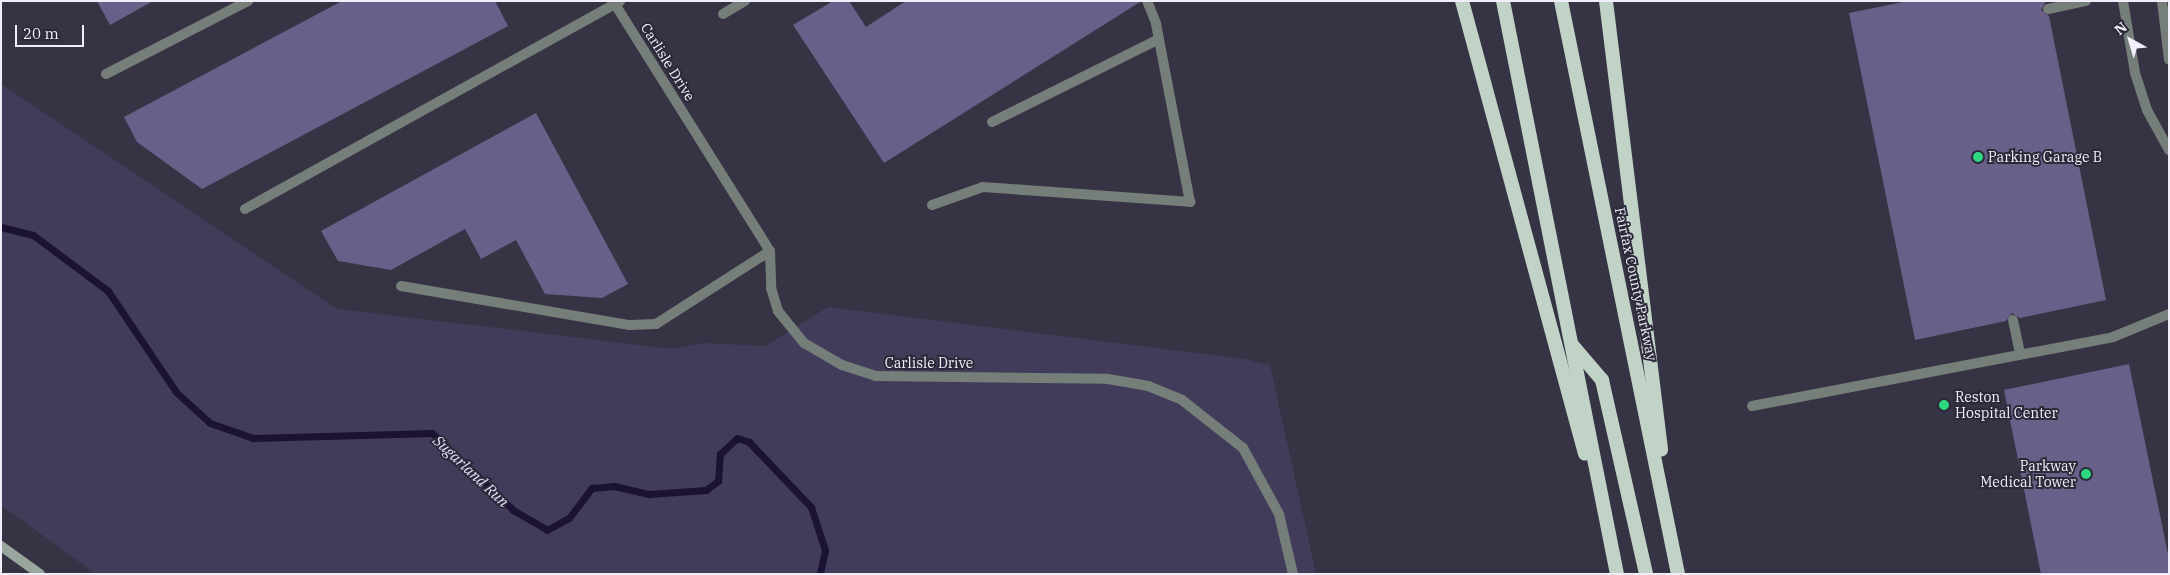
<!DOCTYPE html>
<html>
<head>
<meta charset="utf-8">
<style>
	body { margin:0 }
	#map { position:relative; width:2170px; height:575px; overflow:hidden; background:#363344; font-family:"IBM Plex Serif",serif }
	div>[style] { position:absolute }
	.green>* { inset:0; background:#423c5b }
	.stream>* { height:7px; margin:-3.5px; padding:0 3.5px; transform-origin:3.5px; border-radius:3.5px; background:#1b1234 }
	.building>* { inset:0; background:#686089 }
	.service>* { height:10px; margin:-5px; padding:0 5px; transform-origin:5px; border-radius:5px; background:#757e78 }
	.minor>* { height:10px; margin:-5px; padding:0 5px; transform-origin:5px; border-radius:5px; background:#757e78 }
	.secondary>* { height:10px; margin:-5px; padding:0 5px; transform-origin:5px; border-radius:5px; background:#98a69d }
	.trunk>* { height:14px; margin:-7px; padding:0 7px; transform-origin:7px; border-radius:7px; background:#c0d3c6 }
	.dots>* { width:14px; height:14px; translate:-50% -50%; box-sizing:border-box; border:2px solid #2c2939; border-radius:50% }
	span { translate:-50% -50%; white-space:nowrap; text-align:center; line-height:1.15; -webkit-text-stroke:4px #2c2939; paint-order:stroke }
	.street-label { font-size:14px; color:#f0eef9 }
	.poi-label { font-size:14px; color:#f0eef9 }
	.left { translate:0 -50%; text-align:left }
	.right { translate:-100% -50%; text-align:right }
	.water-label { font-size:15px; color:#e3defa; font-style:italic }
	.frame { position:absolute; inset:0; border:2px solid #f0eef9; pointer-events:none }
	.north { position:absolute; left:2105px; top:15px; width:50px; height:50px; -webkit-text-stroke:4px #2c2939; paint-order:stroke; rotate:321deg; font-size:14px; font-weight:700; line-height:20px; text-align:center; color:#f0eef9 }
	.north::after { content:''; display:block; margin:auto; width:18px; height:22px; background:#f0eef9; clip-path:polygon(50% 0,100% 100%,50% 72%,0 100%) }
	.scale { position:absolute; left:15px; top:25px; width:69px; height:22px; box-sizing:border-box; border:2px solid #f0eef9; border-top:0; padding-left:6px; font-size:15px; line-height:18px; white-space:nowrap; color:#f0eef9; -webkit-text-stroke:4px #2c2939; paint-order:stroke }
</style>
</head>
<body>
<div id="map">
	<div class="green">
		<div style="clip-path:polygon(1px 84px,337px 309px,673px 349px,703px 343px,765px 346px,828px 307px,1245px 359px,1270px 365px,1316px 574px,96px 574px,1px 505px)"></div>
	</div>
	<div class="stream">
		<div style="left:1px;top:227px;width:33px;rotate:14deg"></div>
		<div style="left:33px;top:235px;width:94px;rotate:36.7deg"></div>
		<div style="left:108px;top:291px;width:122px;rotate:56deg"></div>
		<div style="left:176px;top:392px;width:46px;rotate:42.4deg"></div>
		<div style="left:210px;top:423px;width:46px;rotate:19.2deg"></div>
		<div style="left:253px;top:438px;width:179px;rotate:-1.6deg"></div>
		<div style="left:432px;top:433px;width:112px;rotate:43.5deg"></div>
		<div style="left:513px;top:510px;width:39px;rotate:30deg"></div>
		<div style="left:547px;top:530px;width:25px;rotate:-29deg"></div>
		<div style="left:569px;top:518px;width:38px;rotate:-53deg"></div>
		<div style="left:592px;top:488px;width:22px;rotate:-5deg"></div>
		<div style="left:614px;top:486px;width:36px;rotate:13deg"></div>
		<div style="left:649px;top:494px;width:57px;rotate:-4deg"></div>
		<div style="left:706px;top:490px;width:15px;rotate:-37deg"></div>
		<div style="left:718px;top:481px;width:27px;rotate:-86deg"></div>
		<div style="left:720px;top:454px;width:23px;rotate:-43deg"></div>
		<div style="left:737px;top:438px;width:13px;rotate:18deg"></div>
		<div style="left:749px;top:442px;width:90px;rotate:46.4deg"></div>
		<div style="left:811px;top:507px;width:45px;rotate:72deg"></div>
		<div style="left:825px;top:550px;width:25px;rotate:102deg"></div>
	</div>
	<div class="building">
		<div style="clip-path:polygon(97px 1px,153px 1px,110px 25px)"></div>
		<div style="clip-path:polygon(342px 1px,495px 1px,508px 26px,202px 189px,137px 142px,124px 117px)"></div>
		<div style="clip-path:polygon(833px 1px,849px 1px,866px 27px,906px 1px,1140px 2px,884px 163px,793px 25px)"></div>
		<div style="clip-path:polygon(1908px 1px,2046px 1px,2041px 10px,2049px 16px,2106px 300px,2020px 318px,2012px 313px,2006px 321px,1915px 340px,1849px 13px)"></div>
		<div style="clip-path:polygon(536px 113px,628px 284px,602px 298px,545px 294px,516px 240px,481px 259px,465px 229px,391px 270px,338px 261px,321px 231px)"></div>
		<div style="clip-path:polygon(2129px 364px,2169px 559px,2169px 574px,2041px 574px,2004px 390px)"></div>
	</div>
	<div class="service">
		<div style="left:2048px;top:9px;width:39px;rotate:-12deg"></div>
		<div style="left:723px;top:14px;width:26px;rotate:-31deg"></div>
		<div style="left:106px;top:74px;width:160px;rotate:-27.2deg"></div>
		<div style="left:992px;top:122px;width:186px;rotate:-26.4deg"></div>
		<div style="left:932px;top:205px;width:54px;rotate:-19.4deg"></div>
		<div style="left:983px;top:187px;width:208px;rotate:4.1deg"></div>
		<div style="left:1190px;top:202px;width:182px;rotate:-100.8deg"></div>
		<div style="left:1156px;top:23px;width:24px;rotate:-112deg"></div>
		<div style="left:245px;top:209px;width:429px;rotate:-29deg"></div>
		<div style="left:401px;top:286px;width:232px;rotate:9.7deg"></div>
		<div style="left:630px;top:325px;width:26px;rotate:-2deg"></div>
		<div style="left:656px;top:324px;width:135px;rotate:-32.6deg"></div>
		<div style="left:2013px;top:320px;width:34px;rotate:78deg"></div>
		<div style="left:1752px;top:406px;width:368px;rotate:-10.8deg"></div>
		<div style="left:2113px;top:337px;width:61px;rotate:-22.3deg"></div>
	</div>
	<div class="minor">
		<div style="left:613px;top:1px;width:295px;rotate:57.9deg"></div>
		<div style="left:770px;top:251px;width:37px;rotate:88deg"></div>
		<div style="left:771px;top:288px;width:24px;rotate:73deg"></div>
		<div style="left:778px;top:311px;width:41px;rotate:50.9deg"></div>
		<div style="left:804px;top:343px;width:44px;rotate:30.1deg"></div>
		<div style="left:842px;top:365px;width:35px;rotate:18deg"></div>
		<div style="left:875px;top:376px;width:233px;rotate:0.7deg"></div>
		<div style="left:1108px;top:379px;width:41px;rotate:9.9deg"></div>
		<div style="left:1148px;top:386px;width:37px;rotate:22deg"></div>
		<div style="left:1182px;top:400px;width:78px;rotate:38.2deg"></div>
		<div style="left:1243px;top:448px;width:75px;rotate:61.4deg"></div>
		<div style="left:1279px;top:514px;width:62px;rotate:76.9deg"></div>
		<div style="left:2123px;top:1px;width:73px;rotate:80.5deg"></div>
		<div style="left:2135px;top:73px;width:39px;rotate:72deg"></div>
		<div style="left:2147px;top:110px;width:46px;rotate:61.2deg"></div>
		<div style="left:2162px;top:1px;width:59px;rotate:83.2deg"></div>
	</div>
	<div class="secondary">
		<div style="left:1px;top:546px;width:48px;rotate:35.7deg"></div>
	</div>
	<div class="trunk">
		<div style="left:1462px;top:1px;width:469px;rotate:74.8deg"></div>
		<div style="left:1503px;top:1px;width:584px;rotate:78.75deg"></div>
		<div style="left:1561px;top:1px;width:585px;rotate:78.46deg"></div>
		<div style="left:1606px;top:1px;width:452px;rotate:83deg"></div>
		<div style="left:1573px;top:346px;width:45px;rotate:49.5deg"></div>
		<div style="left:1602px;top:380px;width:199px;rotate:77.2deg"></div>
	</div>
	<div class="dots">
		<div style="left:1978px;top:157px;background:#2ed883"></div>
		<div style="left:1944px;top:405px;background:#2ed883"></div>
		<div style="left:2086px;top:474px;background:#2ed883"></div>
	</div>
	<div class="street-label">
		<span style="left:668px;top:62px;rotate:58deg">Carlisle Drive</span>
		<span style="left:1636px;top:284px;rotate:78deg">Fairfax County Parkway</span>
		<span style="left:929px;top:363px">Carlisle Drive</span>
	</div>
	<div class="poi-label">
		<span class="left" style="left:1988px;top:157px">Parking Garage B</span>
		<span class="left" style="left:1955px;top:405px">Reston<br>Hospital Center</span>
		<span class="right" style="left:2076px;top:474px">Parkway<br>Medical Tower</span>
	</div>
	<div class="water-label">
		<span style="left:471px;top:471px;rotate:43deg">Sugarland Run</span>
	</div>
	<div class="frame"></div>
	<div class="north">N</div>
	<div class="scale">20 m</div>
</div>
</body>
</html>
